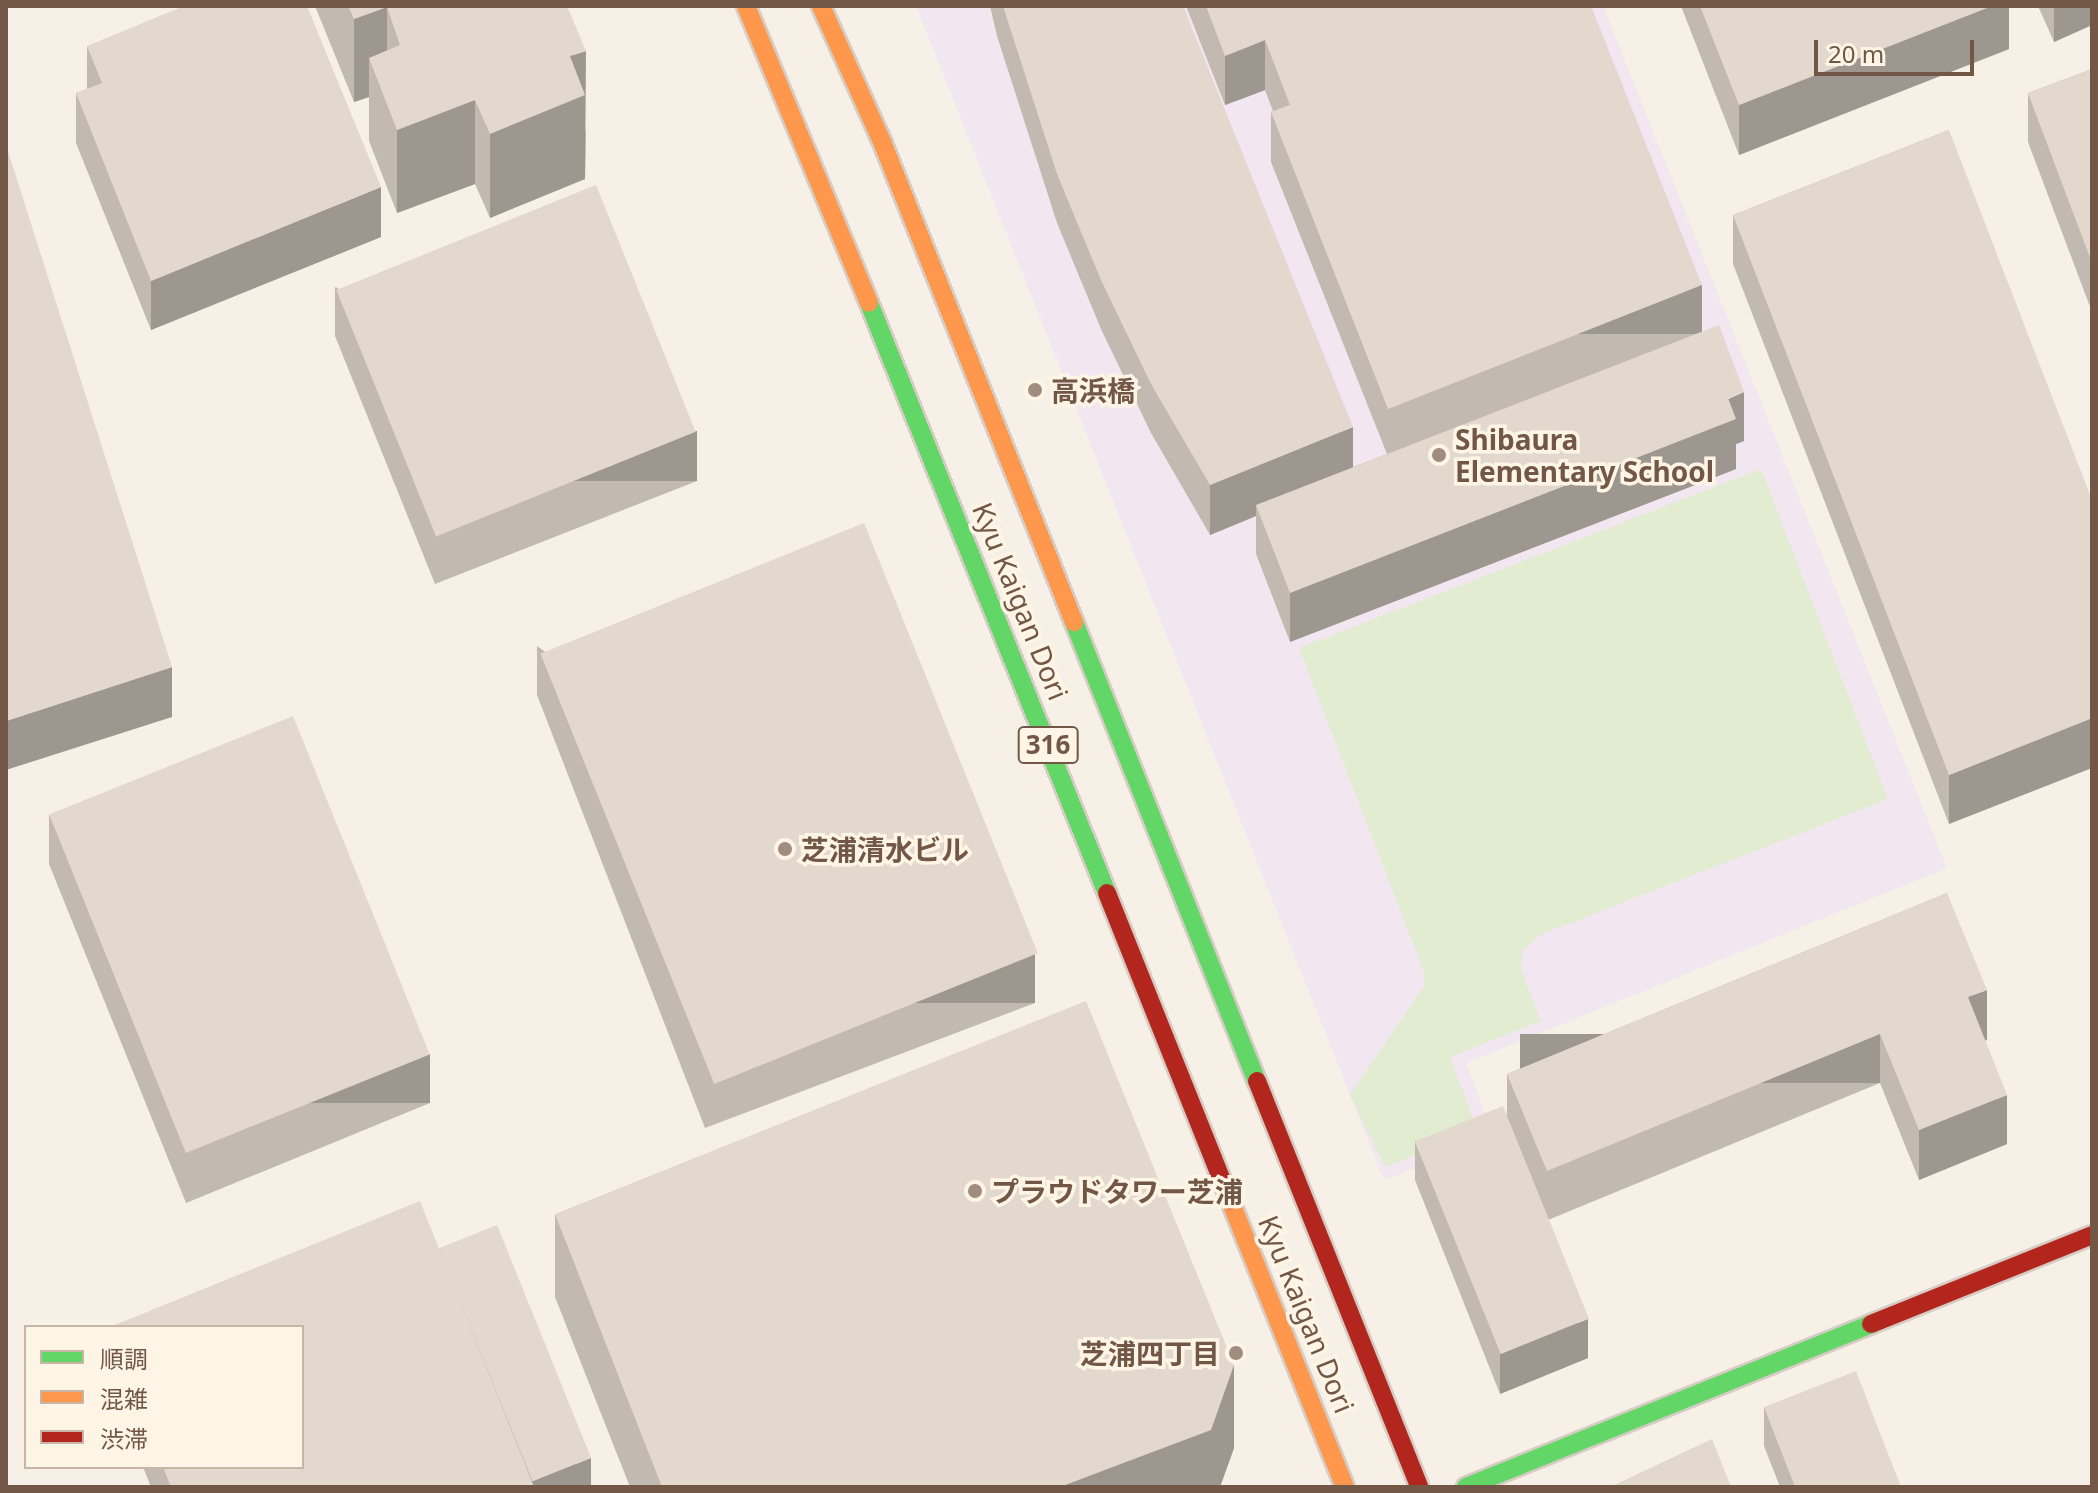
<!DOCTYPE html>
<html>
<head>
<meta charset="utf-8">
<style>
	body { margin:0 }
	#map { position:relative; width:2098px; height:1493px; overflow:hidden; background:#f6f0e6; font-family:"Noto Sans","Noto Sans JP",sans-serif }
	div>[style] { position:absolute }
	.education>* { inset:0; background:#f2e6f0 }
	.green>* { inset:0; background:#e1ecd1 }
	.roads { filter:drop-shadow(2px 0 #d6ccc3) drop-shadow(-2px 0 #d6ccc3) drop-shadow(0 2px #d6ccc3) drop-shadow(0 -2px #d6ccc3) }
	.fast>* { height:18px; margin:-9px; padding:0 9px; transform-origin:9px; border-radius:9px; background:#63d668 }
	.slow>* { height:18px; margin:-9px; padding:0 9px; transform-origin:9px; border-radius:9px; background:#ff974d }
	.jam>* { height:18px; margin:-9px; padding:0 9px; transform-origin:9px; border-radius:9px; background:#b3261e }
	.wall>* { inset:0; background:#c2bab1 }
	.shaded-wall>* { inset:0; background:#9e9790; transform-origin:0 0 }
	.building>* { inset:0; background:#e2d8ce; transform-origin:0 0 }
	.dots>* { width:22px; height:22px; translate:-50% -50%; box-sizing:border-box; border:4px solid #fff5e6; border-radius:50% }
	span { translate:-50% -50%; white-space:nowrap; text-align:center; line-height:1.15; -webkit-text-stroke:7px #fff5e6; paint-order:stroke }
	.shield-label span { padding:2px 6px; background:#fff5e6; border:2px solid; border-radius:6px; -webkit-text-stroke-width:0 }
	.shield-label { font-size:26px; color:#725747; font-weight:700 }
	.poi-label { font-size:28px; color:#725747; font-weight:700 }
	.left { translate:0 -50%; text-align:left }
	.right { translate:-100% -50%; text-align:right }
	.street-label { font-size:28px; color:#725747 }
	.frame { position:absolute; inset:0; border:8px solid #725747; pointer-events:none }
	.legend { position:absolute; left:24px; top:1325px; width:280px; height:144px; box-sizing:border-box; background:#fff5e6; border:2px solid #c7b6a6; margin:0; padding:10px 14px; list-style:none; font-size:24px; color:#725747 }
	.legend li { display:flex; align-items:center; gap:16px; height:40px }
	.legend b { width:40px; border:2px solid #c7b6a6 }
	.scale { position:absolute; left:1814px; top:40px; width:160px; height:36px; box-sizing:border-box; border:4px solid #725747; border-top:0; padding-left:10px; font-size:24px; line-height:28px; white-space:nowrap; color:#725747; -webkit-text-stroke:6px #fff5e6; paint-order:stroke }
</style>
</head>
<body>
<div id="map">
	<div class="education">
		<div style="clip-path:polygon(916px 6px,1603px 6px,1947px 868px,1466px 1063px,1494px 1137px,1384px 1180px)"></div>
	</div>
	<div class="green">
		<div style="clip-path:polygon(1761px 469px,1888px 799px,1542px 934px,1522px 951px,1521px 969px,1541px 1021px,1450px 1057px,1478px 1131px,1385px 1167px,1350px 1095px,1424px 986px,1424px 972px,1299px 648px)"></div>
	</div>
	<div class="roads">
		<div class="fast">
			<div style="left:869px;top:303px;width:636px;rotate:68.03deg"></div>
			<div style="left:1074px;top:622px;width:494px;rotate:68.3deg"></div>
			<div style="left:1466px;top:1487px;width:437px;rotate:-21.9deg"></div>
		</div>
		<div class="slow">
			<div style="left:746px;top:6px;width:321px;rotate:67.5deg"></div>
			<div style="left:821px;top:6px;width:151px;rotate:65.8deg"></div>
			<div style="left:883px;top:144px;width:515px;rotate:68.22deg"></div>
			<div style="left:1230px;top:1200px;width:309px;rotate:68.2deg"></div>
		</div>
		<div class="jam">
			<div style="left:1107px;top:893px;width:331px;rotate:68.2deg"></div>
			<div style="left:1257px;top:1081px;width:437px;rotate:68.2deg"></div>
			<div style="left:1871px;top:1324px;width:238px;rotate:-21.9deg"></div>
		</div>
	</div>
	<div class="wall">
		<div style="clip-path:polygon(315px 6px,567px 6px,586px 134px,585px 179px,490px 218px,475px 184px,397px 213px,369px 141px,369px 97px,354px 102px)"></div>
		<div style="clip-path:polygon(990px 6px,1183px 6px,1353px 467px,1387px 454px,1271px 162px,1271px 112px,1273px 111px,1265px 90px,1225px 105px,1186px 6px,1591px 6px,1702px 332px,1744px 441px,1736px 444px,1736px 469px,1290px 642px,1256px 554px,1256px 516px,1210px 535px,1151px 433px,1101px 329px,1057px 223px,997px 36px)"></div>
		<div style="clip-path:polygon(1681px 6px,2009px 6px,2009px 49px,1739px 155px)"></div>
		<div style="clip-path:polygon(2038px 6px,2092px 6px,2092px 25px,2054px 42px)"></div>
		<div style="clip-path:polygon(87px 46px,381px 237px,151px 330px,76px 143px,76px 93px,87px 89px)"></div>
		<div style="clip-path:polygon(2092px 69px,2092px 312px,2028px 142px,2028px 93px)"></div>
		<div style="clip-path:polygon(1949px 130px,1949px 824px,1733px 264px,1733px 215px)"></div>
		<div style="clip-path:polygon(335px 287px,697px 481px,435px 584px,335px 336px)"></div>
		<div style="clip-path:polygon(537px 646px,1035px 1003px,705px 1128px,537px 695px)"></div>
		<div style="clip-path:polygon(49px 815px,430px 1103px,186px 1203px,49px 864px)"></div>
		<div style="clip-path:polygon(1947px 893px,1987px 1040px,1985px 1040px,2007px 1144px,1919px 1180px,1880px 1083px,1548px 1220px,1588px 1358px,1500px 1394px,1415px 1180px,1415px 1141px,1507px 1115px,1507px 1074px)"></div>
		<div style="clip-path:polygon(555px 1214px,1234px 1448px,1220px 1487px,630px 1487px,555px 1297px)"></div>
		<div style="clip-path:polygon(439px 1249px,591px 1487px,151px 1487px,143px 1467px,302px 1467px)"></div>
		<div style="clip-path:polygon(1764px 1407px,1901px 1487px,1780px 1487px,1764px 1446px)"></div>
	</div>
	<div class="shaded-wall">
		<div style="clip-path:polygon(1992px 6px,2009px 6px,2009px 49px,1739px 155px,1739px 105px)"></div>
		<div style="clip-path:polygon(2054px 6px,2092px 6px,2092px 25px,2054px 42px)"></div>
		<div style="clip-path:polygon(387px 7px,387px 90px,369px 58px,369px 97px,354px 102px,354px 19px)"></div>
		<div style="clip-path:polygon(1265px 40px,1265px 90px,1225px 105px,1225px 56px)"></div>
		<div style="clip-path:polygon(586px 51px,585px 179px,490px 218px,490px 134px,570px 56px)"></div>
		<div style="clip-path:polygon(475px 100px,475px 184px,397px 213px,397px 130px)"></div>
		<div style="clip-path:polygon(381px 187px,381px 237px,151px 330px,151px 281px)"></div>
		<div style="left:1702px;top:285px;width:49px;height:338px;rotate:90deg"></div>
		<div style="clip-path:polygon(1744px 392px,1744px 441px,1736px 444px,1736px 469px,1290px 642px,1290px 593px)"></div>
		<div style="clip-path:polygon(1353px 427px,1353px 476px,1256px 505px,1256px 516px,1210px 535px,1210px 485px)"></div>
		<div style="left:697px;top:431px;width:50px;height:282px;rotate:90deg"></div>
		<div style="clip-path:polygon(172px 667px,172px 717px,6px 770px,6px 721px)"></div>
		<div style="clip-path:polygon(2092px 718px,2092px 768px,1949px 824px,1949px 775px)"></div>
		<div style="left:1035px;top:954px;width:49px;height:353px;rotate:90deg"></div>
		<div style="clip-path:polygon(1987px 990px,1987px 1040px,1968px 1047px,1968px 997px)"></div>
		<div style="left:1880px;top:1034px;width:49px;height:360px;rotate:90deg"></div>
		<div style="left:430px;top:1054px;width:49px;height:264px;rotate:90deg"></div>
		<div style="clip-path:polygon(2007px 1095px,2007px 1144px,1919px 1180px,1919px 1130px)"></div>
		<div style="clip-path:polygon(1588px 1319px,1588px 1358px,1500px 1394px,1500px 1354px)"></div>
		<div style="clip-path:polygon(1234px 1365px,1234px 1448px,1220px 1487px,1060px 1487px)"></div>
		<div style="clip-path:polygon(591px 1458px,591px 1487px,528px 1487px,528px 1483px)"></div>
	</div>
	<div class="building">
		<div style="clip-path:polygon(184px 6px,307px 6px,381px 187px,151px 281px,76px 93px,102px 83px,87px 46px)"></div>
		<div style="clip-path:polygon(348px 6px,567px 6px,586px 51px,570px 56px,585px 95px,490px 134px,475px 100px,397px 130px,369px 58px,400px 45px,387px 7px,354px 19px)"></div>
		<div style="clip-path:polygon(1003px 6px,1183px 6px,1353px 427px,1210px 485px,1151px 384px,1101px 280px,1057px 174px)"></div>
		<div style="clip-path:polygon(1206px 6px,1591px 6px,1702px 285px,1388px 409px,1271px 112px,1290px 105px,1265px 40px,1225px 56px)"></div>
		<div style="clip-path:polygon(1700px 6px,1992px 6px,1739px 105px)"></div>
		<div style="clip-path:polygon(2092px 69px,2092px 263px,2028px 93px)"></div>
		<div style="clip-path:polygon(1949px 130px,2092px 500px,2092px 718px,1949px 775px,1733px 215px)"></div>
		<div style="clip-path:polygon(6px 145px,172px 667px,6px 721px)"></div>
		<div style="left:596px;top:185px;width:266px;height:280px;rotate:68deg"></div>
		<div style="clip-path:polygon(1719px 325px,1744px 392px,1728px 398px,1736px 419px,1290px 593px,1256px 505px)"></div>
		<div style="left:864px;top:523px;width:464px;height:349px;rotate:68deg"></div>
		<div style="left:293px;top:716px;width:365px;height:263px;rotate:68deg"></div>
		<div style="clip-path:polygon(1947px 893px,1987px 990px,1968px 997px,2007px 1095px,1919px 1130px,1880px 1034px,1547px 1171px,1507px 1074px)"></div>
		<div style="clip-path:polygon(1086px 1001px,1234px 1365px,1211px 1430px,1060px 1487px,662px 1487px,555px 1214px)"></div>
		<div style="left:1503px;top:1106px;width:229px;height:95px;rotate:68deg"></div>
		<div style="clip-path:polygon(420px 1201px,534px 1487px,171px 1487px,163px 1467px,302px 1467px,302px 1327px,110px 1327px)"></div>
		<div style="left:497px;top:1225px;width:251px;height:63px;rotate:68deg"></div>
		<div style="clip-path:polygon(1856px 1371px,1901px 1487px,1795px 1487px,1764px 1407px)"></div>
		<div style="clip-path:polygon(1712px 1439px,1731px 1487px,1610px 1487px)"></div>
	</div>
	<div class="dots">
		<div style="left:1035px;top:390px;background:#a08d7f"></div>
		<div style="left:1439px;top:455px;background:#a08d7f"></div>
		<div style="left:785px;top:849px;background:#a08d7f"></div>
		<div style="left:975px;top:1191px;background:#a08d7f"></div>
		<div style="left:1236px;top:1353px;background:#a08d7f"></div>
	</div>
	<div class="shield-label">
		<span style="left:1048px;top:745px">316</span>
	</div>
	<div class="poi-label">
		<span class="left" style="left:1051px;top:390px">高浜橋</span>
		<span class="left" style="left:1455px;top:455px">Shibaura<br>Elementary School</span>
		<span class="left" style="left:801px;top:849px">芝浦清水ビル</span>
		<span class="left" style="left:991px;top:1191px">プラウドタワー芝浦</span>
		<span class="right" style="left:1220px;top:1353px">芝浦四丁目</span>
	</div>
	<div class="street-label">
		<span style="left:1021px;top:601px;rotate:68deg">Kyu Kaigan Dori</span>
		<span style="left:1307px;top:1314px;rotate:68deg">Kyu Kaigan Dori</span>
	</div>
	<div class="frame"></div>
	<ul class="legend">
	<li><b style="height:10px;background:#63d668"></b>順調</li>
	<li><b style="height:10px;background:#ff974d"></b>混雑</li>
	<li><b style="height:10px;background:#b3261e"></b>渋滞</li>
	</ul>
	<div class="scale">20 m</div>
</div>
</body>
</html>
